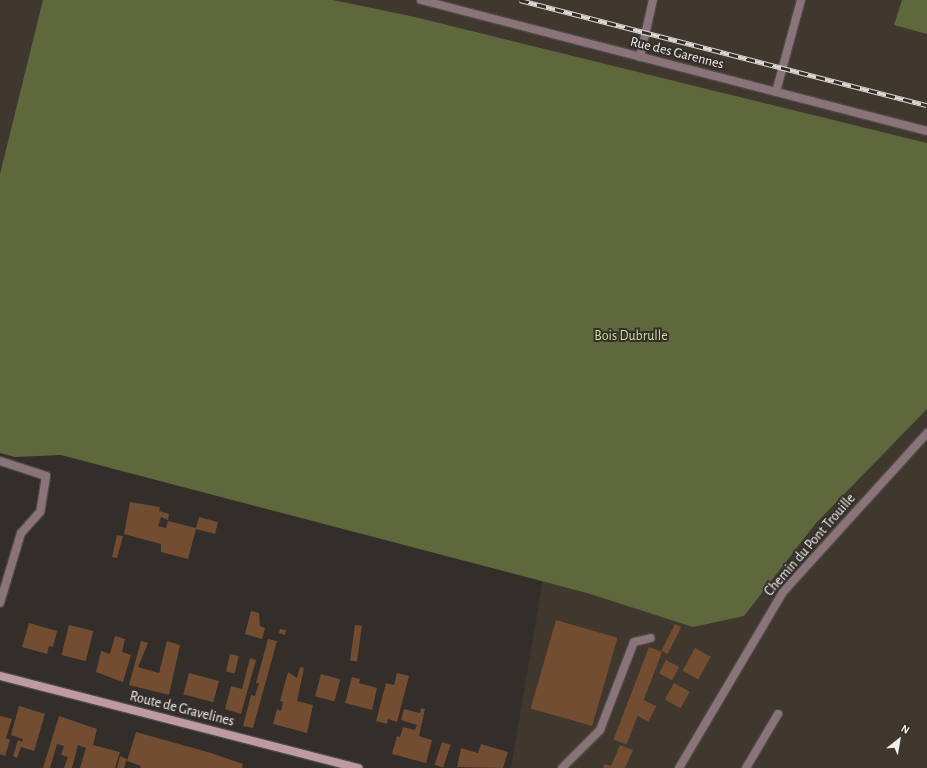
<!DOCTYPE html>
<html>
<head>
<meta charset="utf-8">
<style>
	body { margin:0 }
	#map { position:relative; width:927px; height:768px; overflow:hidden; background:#332e2a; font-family:"Alegreya Sans",sans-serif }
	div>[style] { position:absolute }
	.built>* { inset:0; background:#40372e }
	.forest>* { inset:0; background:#5f673c }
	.building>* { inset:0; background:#724d32; transform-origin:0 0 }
	.roads { filter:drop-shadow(1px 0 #4e4945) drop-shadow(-1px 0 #4e4945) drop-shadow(0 1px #4e4945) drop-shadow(0 -1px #4e4945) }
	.lane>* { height:8px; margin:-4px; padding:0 4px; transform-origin:4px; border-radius:4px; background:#8a7479 }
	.street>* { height:8px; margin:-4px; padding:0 4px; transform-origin:4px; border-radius:4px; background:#8a7479 }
	.secondary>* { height:8px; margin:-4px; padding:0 4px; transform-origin:4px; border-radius:4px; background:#be9aa2 }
	.rail>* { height:4.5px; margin-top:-2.25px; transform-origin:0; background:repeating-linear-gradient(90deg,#332e2a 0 9px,#dbd8d5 0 18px); box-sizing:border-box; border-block:1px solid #dbd8d5 }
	span { translate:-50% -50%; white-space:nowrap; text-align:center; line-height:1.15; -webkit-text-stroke:4px #332e2a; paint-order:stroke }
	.street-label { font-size:14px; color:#f3f0ed }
	.park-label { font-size:14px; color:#cfde97 }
	.north { position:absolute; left:879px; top:720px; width:40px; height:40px; -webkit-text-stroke:3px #332e2a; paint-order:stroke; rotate:31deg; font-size:11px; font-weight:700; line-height:16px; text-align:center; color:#f3f0ed }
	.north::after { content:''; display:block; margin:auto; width:14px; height:18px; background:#f3f0ed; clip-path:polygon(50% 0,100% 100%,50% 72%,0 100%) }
</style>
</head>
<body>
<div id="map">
	<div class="built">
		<div style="clip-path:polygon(0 0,927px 0,927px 768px,511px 768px,544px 573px,0 440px)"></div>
	</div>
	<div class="forest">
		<div style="clip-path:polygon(43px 0,333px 0,415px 17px,927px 143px,927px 409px,816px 523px,744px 616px,693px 627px,587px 593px,61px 455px,15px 457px,0 453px,0 174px)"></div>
		<div style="clip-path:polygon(902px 0,927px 0,927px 34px,894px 25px)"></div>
	</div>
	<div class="building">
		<div style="clip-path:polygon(130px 502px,160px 507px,159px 511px,169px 514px,168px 520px,161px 517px,158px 526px,166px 528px,168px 521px,196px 528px,199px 517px,218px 522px,215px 534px,196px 529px,188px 559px,161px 552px,161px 544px,124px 534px)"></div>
		<div style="clip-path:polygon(117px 535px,123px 536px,117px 558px,112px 557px)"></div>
		<div style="clip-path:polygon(251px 611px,259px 613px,260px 626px,265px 628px,262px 639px,245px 634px)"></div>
		<div style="left:556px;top:620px;width:64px;height:92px;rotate:16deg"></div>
		<div style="clip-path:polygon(29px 623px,57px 631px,53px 647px,49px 646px,47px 654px,22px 647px)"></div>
		<div style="left:675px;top:624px;width:7px;height:30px;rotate:27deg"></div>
		<div style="left:69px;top:625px;width:25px;height:31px;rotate:14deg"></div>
		<div style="left:355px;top:625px;width:7px;height:36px;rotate:8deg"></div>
		<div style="clip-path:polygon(280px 629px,286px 630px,285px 635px,279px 633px)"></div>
		<div style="clip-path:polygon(115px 636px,125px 639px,122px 652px,131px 655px,123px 682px,96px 672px,101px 651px,110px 654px)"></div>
		<div style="clip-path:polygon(268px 639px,277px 641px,253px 728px,243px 726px,251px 695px,255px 696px,259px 683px,256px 683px)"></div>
		<div style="clip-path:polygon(141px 641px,148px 643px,138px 667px,159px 673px,167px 641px,180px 645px,169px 695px,129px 685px)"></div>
		<div style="left:649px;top:647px;width:14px;height:99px;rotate:21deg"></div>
		<div style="left:695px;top:648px;width:18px;height:26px;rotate:29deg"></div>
		<div style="left:230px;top:654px;width:9px;height:18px;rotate:13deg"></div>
		<div style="clip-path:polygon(250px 658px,256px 660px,241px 714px,225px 709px,231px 686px,242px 689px)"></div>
		<div style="left:666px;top:660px;width:15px;height:15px;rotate:28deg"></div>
		<div style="clip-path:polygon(300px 667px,304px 668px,297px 701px,313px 705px,307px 733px,273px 724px,277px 709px,281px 711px,283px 702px,280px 701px,288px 672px,297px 678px)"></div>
		<div style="left:189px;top:673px;width:31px;height:22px;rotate:15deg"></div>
		<div style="clip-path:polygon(397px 673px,409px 676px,397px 722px,388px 719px,387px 724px,376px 721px,386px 683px,394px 685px)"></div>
		<div style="left:321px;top:674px;width:20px;height:23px;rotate:15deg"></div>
		<div style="clip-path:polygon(352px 677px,360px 679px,359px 683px,377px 688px,372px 710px,345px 703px)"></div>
		<div style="left:674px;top:683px;width:18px;height:19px;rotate:29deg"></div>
		<div style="left:642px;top:699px;width:16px;height:17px;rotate:27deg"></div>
		<div style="clip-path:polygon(19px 706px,45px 714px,34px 751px,21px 747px,17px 758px,13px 756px,18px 740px,22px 742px,23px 739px,11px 735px)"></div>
		<div style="clip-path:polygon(421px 708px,425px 709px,419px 736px,432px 740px,426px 763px,392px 754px,397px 736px,400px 737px,403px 727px,415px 730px,417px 725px,401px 720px,404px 709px,420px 713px)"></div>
		<div style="clip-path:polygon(0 716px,12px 719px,6px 738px,10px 740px,5px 756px,0 754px)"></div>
		<div style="clip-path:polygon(59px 716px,97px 729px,93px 745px,120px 752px,115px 768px,80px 768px,86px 748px,78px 745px,72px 768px,64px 768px,68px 757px,61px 755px,64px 746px,57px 744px,50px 768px,43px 768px)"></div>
		<div style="clip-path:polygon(136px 732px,211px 753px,243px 764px,242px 768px,140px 768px,141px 766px,127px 761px)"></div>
		<div style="left:442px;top:742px;width:9px;height:24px;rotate:18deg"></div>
		<div style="clip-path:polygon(481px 744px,508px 752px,503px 768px,457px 767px,461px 748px,478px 753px)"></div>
		<div style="clip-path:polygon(620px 745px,633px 750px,625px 768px,603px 768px,605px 764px,611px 766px)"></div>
		<div style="clip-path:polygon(120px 756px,127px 759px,124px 768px,117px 768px)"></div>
	</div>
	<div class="roads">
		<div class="lane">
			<div style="left:640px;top:57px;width:58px;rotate:-77.2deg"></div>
			<div style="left:776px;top:92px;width:95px;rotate:-74.8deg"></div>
			<div style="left:0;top:461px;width:48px;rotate:18.1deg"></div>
			<div style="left:46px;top:476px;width:36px;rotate:99deg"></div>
			<div style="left:40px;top:512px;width:28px;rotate:132deg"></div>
			<div style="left:21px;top:533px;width:73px;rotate:106.7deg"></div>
			<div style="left:562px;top:768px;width:54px;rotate:-45deg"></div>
			<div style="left:600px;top:730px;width:94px;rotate:-68.9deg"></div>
			<div style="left:634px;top:642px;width:17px;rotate:-13deg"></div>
			<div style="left:746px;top:768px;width:63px;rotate:-59.3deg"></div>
		</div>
		<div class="street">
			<div style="left:421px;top:0;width:523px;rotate:14.51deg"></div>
			<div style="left:679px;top:768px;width:204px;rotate:-59.4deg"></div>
			<div style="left:783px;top:592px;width:215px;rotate:-47.8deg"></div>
		</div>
		<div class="secondary">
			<div style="left:0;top:676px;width:370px;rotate:14.4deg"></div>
		</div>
	</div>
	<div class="rail">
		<div style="left:520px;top:0;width:420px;rotate:14.5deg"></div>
	</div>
	<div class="street-label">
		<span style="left:677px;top:53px;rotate:14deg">Rue des Garennes</span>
		<span style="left:810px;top:545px;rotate:-49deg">Chemin du Pont Trouille</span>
		<span style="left:182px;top:709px;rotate:14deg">Route de Gravelines</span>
	</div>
	<div class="park-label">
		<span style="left:631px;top:336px">Bois Dubrulle</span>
	</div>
	<div class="north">N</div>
</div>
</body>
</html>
